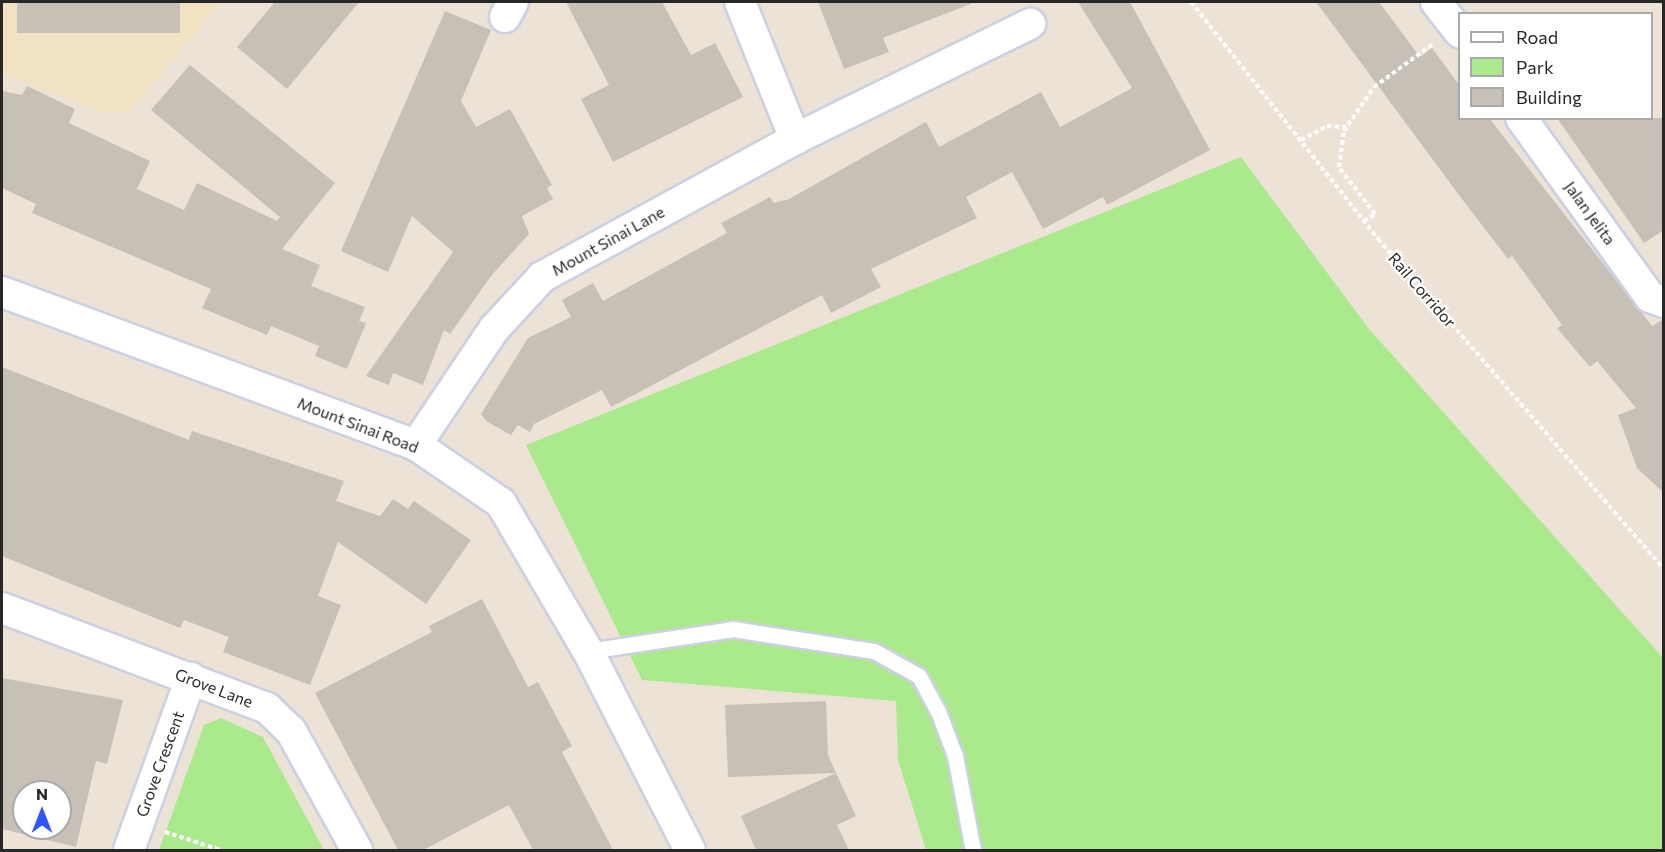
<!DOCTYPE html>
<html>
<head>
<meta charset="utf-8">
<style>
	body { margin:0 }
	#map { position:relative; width:1665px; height:852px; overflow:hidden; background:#ece3d6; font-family:Commissioner,sans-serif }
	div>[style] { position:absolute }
	.education>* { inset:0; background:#f0e2c3 }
	.green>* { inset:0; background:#abea8c }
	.building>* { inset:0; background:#c7c0b7; transform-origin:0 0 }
	.path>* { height:4px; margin-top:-2px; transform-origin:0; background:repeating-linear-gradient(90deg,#fff 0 4.5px,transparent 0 7.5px) }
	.roads { filter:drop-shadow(2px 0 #ccd0e3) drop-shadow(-2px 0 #ccd0e3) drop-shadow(0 2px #ccd0e3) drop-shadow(0 -2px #ccd0e3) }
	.service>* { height:15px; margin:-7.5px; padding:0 7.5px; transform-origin:7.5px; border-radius:7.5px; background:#fff }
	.minor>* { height:30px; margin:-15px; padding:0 15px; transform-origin:15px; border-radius:15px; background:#fff }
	span { translate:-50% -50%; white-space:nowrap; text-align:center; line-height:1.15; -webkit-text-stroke:4.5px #fff; paint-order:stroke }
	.street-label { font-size:16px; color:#272727 }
	.frame { position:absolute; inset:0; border:3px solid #272727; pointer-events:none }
	.legend { position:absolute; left:1458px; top:12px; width:195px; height:108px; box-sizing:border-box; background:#fff; border:2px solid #a9a9a9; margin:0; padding:8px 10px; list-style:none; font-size:18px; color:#272727 }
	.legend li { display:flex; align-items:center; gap:12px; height:30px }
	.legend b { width:30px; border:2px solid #a9a9a9 }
	.north { position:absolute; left:12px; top:780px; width:60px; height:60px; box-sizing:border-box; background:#fff; border:2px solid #a9a9a9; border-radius:50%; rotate:0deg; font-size:16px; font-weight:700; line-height:24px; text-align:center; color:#272727 }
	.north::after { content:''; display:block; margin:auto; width:21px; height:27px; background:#3054ff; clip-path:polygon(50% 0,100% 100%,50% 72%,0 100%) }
</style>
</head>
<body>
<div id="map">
	<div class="education">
		<div style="clip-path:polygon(2px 2px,222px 2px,129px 112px,103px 113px,2px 74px)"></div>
	</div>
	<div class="green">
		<div style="clip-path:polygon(1241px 157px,1369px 329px,1663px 658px,1663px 850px,926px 850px,898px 760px,896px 701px,642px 680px,526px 445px)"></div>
		<div style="clip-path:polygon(221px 718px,263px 737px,324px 850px,159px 850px,204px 725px)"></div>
	</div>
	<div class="building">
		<div style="left:17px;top:2px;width:163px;height:31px"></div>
		<div style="clip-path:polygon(275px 2px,359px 2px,287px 89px,237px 47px)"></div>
		<div style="clip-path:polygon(566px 2px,662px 2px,691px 55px,715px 43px,743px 97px,613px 162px,581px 99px,609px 85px)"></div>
		<div style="clip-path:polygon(818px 2px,973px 2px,973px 3px,883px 38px,889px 52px,844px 69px)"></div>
		<div style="clip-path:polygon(1078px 2px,1130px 2px,1210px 150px,1107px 205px,1103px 197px,1043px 229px,1012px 172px,966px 197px,977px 218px,871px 269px,881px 287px,831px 313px,822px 295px,611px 407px,602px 390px,534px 424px,530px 432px,518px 425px,511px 435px,486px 421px,481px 414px,528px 338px,571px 317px,562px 300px,593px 283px,603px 301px,727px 233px,721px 223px,770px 197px,774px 203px,789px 199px,926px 122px,939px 147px,1041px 92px,1060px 127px,1132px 88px)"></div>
		<div style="clip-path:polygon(1316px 2px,1379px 2px,1420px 57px,1432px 48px,1460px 86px,1460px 118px,1489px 118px,1652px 326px,1664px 319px,1664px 493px,1637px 468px,1618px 415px,1636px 408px,1597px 361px,1590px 367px,1557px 328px,1562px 325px,1512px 256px,1508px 259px,1462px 199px)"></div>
		<div style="clip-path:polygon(445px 11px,491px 30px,461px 101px,476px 127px,510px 109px,552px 185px,547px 188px,553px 199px,522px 216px,529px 234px,491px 276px,450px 334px,444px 330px,423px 385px,393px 373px,389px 385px,366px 376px,453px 252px,412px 216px,388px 272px,341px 251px)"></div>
		<div style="clip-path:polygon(190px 65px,335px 183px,282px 249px,320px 265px,311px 286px,365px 307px,359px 321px,366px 323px,347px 369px,315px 356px,319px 346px,271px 326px,267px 335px,202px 308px,211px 289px,32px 213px,36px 204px,2px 188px,2px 91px,22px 95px,27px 86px,75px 109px,69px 123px,150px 161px,137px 189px,184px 210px,197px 183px,277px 221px,280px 217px,151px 110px)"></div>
		<div style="clip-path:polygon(1557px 118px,1664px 118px,1664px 230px,1644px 243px)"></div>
		<div style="clip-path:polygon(2px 367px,189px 440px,192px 431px,344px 481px,336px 501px,380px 516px,393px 499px,408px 509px,414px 501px,471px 540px,426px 604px,338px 542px,318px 596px,341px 605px,310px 685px,223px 652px,229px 637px,184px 620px,180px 628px,2px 556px)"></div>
		<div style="clip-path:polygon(482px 599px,528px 687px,538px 682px,572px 746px,562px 752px,613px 850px,533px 850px,509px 805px,423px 850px,398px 850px,315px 693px,432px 632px,429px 626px)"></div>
		<div style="clip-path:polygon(evenodd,2px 678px,123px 700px,107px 764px,96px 761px,76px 847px,2px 829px,2px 678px,24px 792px,60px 792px,60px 828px,24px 828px,24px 792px)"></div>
		<div style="clip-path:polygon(826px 701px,828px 755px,836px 773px,728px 777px,725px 705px)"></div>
		<div style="clip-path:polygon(836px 773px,856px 816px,837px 825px,849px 850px,756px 850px,741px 816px)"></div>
	</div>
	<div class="path">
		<div style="left:1191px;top:2px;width:302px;rotate:51.7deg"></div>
		<div style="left:1378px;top:239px;width:437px;rotate:49.1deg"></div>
		<div style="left:1301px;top:140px;width:30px;rotate:-28deg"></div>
		<div style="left:1327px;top:126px;width:19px;rotate:3deg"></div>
		<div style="left:1364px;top:221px;width:13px;rotate:-32deg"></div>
		<div style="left:1375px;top:214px;width:59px;rotate:-127.5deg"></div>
		<div style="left:1339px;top:167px;width:36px;rotate:-82deg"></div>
		<div style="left:1344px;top:131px;width:53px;rotate:-55.7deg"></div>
		<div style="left:1374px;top:87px;width:73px;rotate:-36.1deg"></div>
		<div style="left:165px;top:832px;width:59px;rotate:17.8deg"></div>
	</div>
	<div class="roads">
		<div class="service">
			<div style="left:588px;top:651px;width:147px;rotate:-8.6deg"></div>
			<div style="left:733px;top:629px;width:143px;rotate:8.9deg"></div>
			<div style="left:874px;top:651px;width:51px;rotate:29.1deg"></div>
			<div style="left:919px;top:676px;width:40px;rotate:62deg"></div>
			<div style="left:938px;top:711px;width:48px;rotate:69.3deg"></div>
			<div style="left:955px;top:756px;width:96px;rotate:79.2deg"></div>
		</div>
		<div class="minor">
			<div style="left:740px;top:2px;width:148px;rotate:68.1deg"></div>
			<div style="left:1436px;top:2px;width:39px;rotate:52deg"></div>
			<div style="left:505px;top:17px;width:17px;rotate:-62deg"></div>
			<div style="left:1521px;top:118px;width:221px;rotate:54.2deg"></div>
			<div style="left:1650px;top:297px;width:15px;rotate:20deg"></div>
			<div style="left:2px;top:292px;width:441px;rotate:20.3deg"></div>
			<div style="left:416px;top:445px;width:103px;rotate:34.3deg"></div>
			<div style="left:501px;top:503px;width:172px;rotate:59.6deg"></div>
			<div style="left:588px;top:651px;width:224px;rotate:62.9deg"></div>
			<div style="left:416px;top:445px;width:140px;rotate:-56.1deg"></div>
			<div style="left:494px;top:329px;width:71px;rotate:-47.3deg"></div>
			<div style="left:542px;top:277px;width:288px;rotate:-28.6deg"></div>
			<div style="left:795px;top:139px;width:262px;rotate:-26.1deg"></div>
			<div style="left:2px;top:608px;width:283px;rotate:20.7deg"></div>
			<div style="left:267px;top:708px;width:33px;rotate:44deg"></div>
			<div style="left:291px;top:731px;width:136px;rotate:61deg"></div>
			<div style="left:129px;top:850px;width:183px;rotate:-70.2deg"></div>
		</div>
	</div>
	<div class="street-label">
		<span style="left:1590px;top:213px;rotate:54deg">Jalan Jelita</span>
		<span style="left:608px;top:241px;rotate:-29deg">Mount Sinai Lane</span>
		<span style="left:1422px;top:290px;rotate:49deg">Rail Corridor</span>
		<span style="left:358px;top:425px;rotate:21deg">Mount Sinai Road</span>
		<span style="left:214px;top:688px;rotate:21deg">Grove Lane</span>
		<span style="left:160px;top:764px;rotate:-70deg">Grove Crescent</span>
	</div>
	<div class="frame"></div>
	<ul class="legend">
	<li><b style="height:8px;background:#fff"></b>Road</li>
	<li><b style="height:16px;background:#abea8c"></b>Park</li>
	<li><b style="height:16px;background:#c7c0b7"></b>Building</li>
	</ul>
	<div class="north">N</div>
</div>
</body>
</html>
